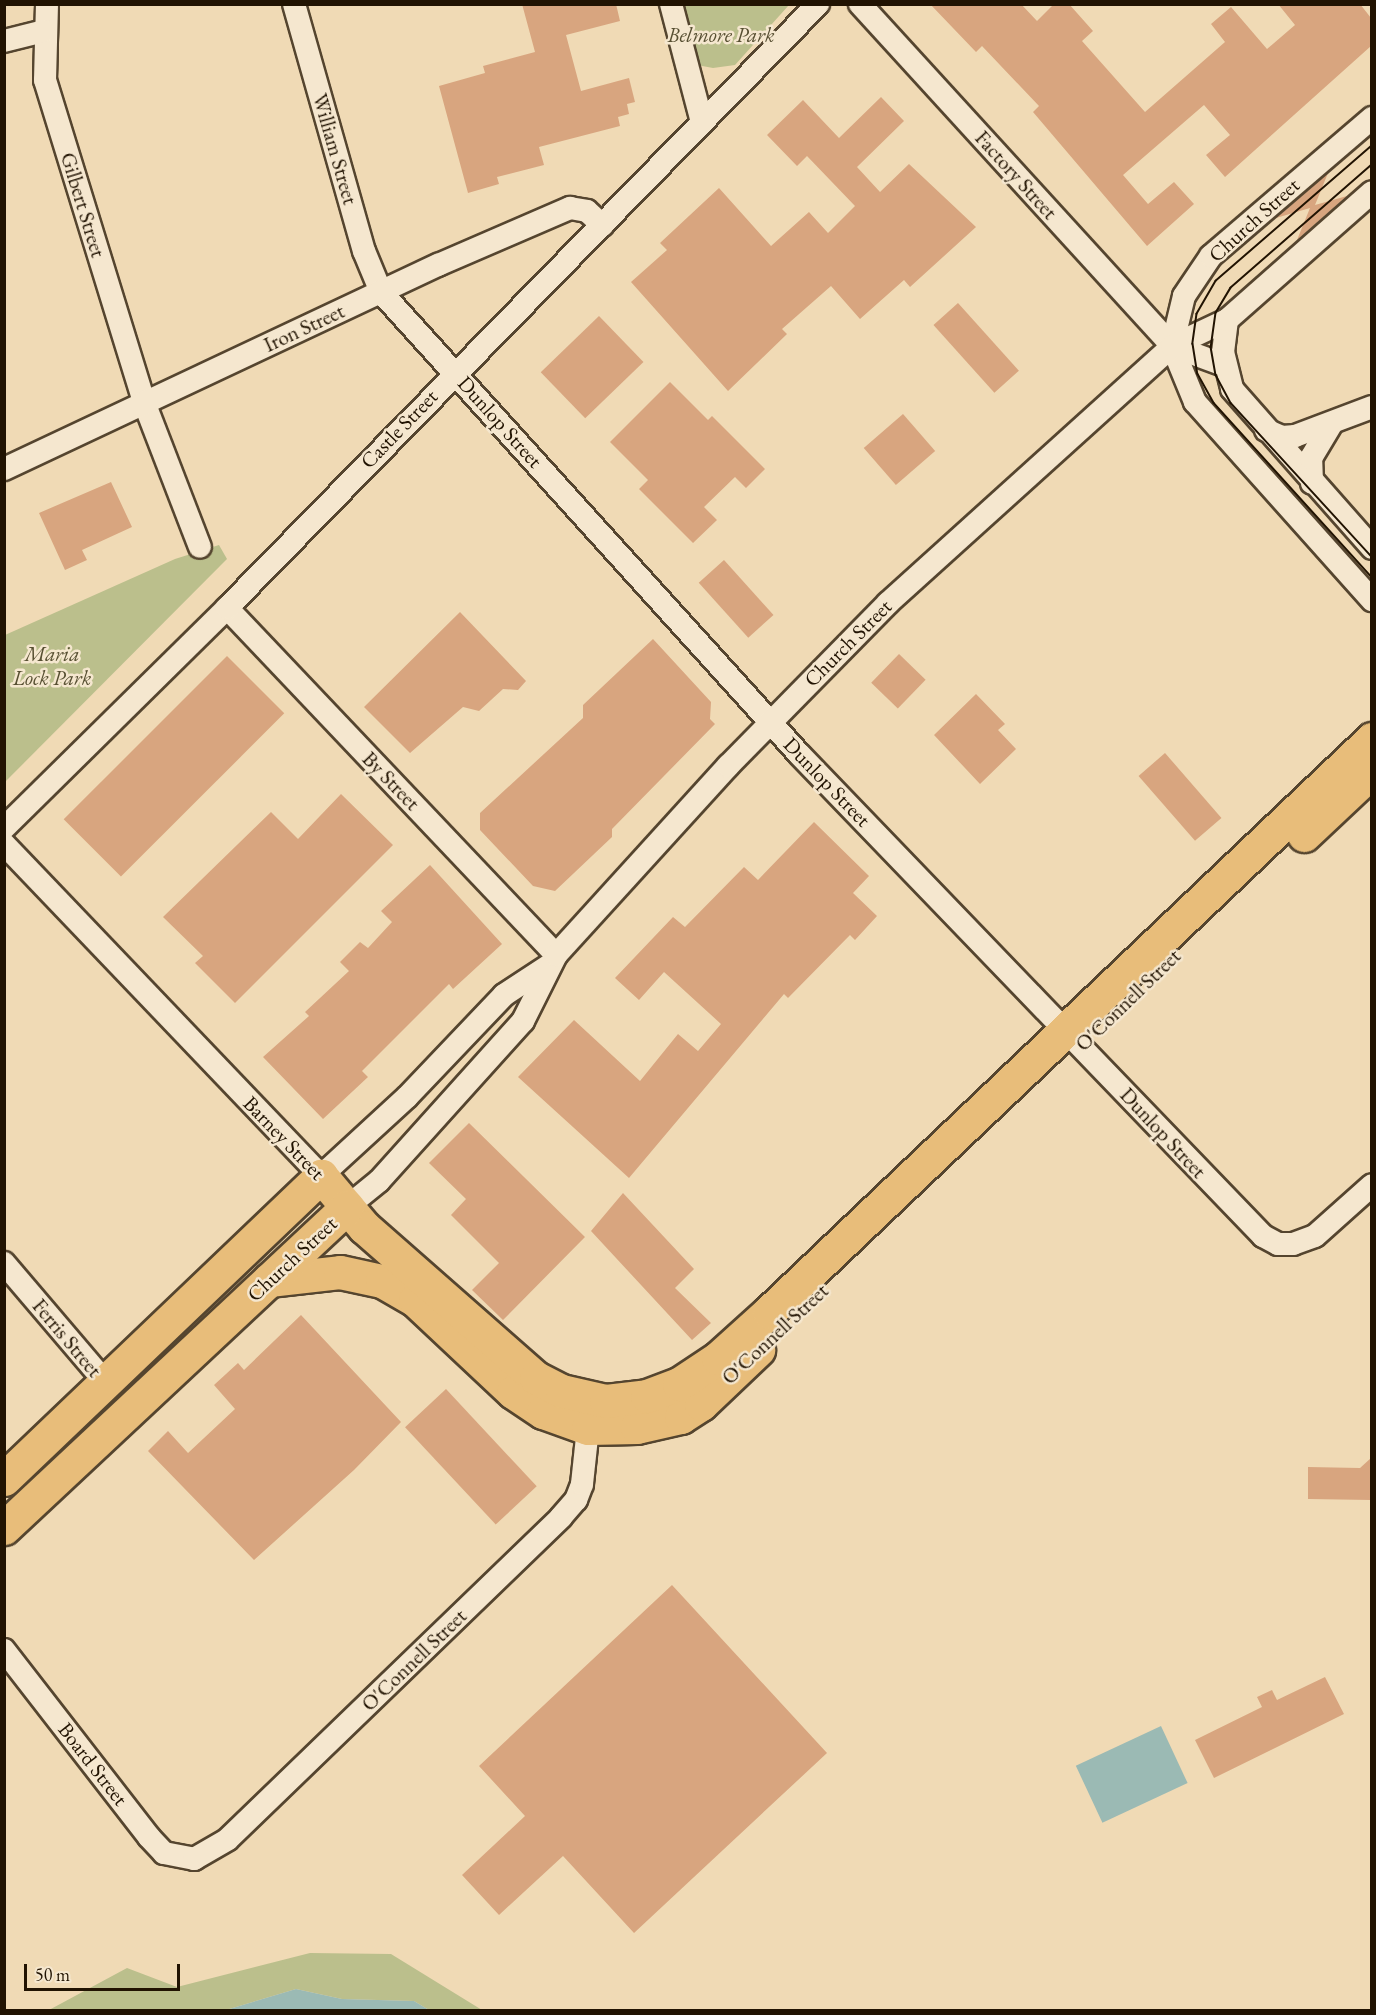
<!DOCTYPE html>
<html>
<head>
<meta charset="utf-8">
<style>
	body { margin:0 }
	#map { position:relative; width:1376px; height:2015px; overflow:hidden; background:#f0dab5; font-family:"EB Garamond",serif }
	div>[style] { position:absolute }
	.green>* { inset:0; background:#bbbf8c }
	.water>* { inset:0; background:#9bbab4; transform-origin:0 0 }
	.building>* { inset:0; background:#d8a57f; transform-origin:0 0 }
	.roads { filter:drop-shadow(2px 0 #55452f) drop-shadow(-2px 0 #55452f) drop-shadow(0 2px #55452f) drop-shadow(0 -2px #55452f) }
	.minor>* { height:22px; margin:-11px; padding:0 11px; transform-origin:11px; border-radius:11px; background:#f5e7cf }
	.primary>* { height:33px; margin:-16.5px; padding:0 16.5px; transform-origin:16.5px; border-radius:16.5px; background:#e8bd7a }
	.tram>* { height:1.5px; margin:-0.75px; padding:0 0.75px; transform-origin:0.75px; border-radius:0.75px; background:#211302 }
	span { translate:-50% -50%; white-space:nowrap; text-align:center; line-height:1.15; -webkit-text-stroke:5px #f5e7cf; paint-order:stroke }
	.park-label { font-size:21px; color:#574f32; font-style:italic }
	.street-label { font-size:21px; color:#211302 }
	.frame { position:absolute; inset:0; border:6px solid #211302; pointer-events:none }
	.scale { position:absolute; left:24px; top:1964px; width:156px; height:27px; box-sizing:border-box; border:3px solid #211302; border-top:0; padding-left:8px; font-size:18px; line-height:21px; white-space:nowrap; color:#211302; -webkit-text-stroke:4px #f5e7cf; paint-order:stroke }
</style>
</head>
<body>
<div id="map">
	<div class="green">
		<div style="clip-path:polygon(683px 5px,789px 5px,735px 65px,713px 68px,697px 65px)"></div>
		<div style="clip-path:polygon(219px 545px,227px 559px,5px 782px,5px 635px,175px 559px)"></div>
		<div style="clip-path:polygon(310px 1953px,391px 1954px,482px 2010px,429px 2010px,414px 2001px,342px 1999px,296px 1989px,226px 2010px,49px 2010px,127px 1968px,177px 1987px)"></div>
	</div>
	<div class="water">
		<div style="left:1161px;top:1726px;width:63px;height:94px;rotate:65deg"></div>
		<div style="clip-path:polygon(296px 1989px,342px 1999px,414px 2001px,429px 2010px,226px 2010px)"></div>
	</div>
	<div class="building">
		<div style="clip-path:polygon(522px 4px,616px 4px,620px 21px,566px 35px,581px 91px,629px 78px,635px 102px,627px 104px,629px 114px,618px 117px,620px 126px,539px 147px,544px 165px,497px 177px,499px 184px,468px 193px,439px 86px,485px 73px,483px 66px,535px 52px)"></div>
		<div style="clip-path:polygon(930px 4px,1021px 4px,1037px 21px,1054px 4px,1069px 4px,1093px 31px,1082px 41px,1145px 112px,1225px 42px,1211px 24px,1231px 7px,1267px 49px,1295px 25px,1278px 4px,1360px 4px,1371px 18px,1371px 46px,1225px 177px,1206px 155px,1230px 135px,1204px 105px,1123px 175px,1148px 204px,1174px 182px,1194px 204px,1147px 246px,1033px 112px,1039px 106px,982px 46px,976px 52px)"></div>
		<div style="clip-path:polygon(881px 97px,904px 121px,857px 167px,880px 192px,909px 164px,976px 227px,910px 287px,904px 280px,860px 319px,831px 286px,782px 329px,787px 334px,728px 391px,631px 282px,667px 250px,660px 243px,719px 188px,771px 246px,809px 212px,828px 233px,855px 206px,807px 156px,797px 166px,767px 135px,803px 100px,839px 138px)"></div>
		<div style="clip-path:polygon(1328px 173px,1315px 205px,1347px 196px,1297px 240px,1310px 208px,1276px 218px)"></div>
		<div style="left:958px;top:303px;width:91px;height:33px;rotate:48deg"></div>
		<div style="left:599px;top:316px;width:64px;height:81px;rotate:46deg"></div>
		<div style="clip-path:polygon(670px 382px,708px 420px,712px 416px,765px 469px,746px 488px,735px 477px,704px 507px,717px 520px,693px 543px,639px 489px,648px 480px,610px 442px)"></div>
		<div style="left:903px;top:414px;width:49px;height:52px;rotate:49deg"></div>
		<div style="clip-path:polygon(111px 482px,132px 527px,82px 550px,87px 560px,65px 570px,39px 513px)"></div>
		<div style="left:724px;top:560px;width:74px;height:34px;rotate:48deg"></div>
		<div style="clip-path:polygon(460px 612px,526px 681px,518px 690px,503px 689px,479px 711px,463px 707px,410px 753px,364px 707px)"></div>
		<div style="clip-path:polygon(653px 639px,711px 702px,710px 719px,715px 724px,612px 829px,612px 837px,555px 891px,533px 886px,480px 830px,480px 813px,583px 718px,583px 705px)"></div>
		<div style="left:899px;top:654px;width:37px;height:40px;rotate:44deg"></div>
		<div style="left:227px;top:656px;width:81px;height:231px;rotate:45deg"></div>
		<div style="clip-path:polygon(976px 694px,1005px 724px,998px 730px,1016px 749px,980px 784px,934px 735px)"></div>
		<div style="left:1165px;top:753px;width:86px;height:35px;rotate:49deg"></div>
		<div style="clip-path:polygon(341px 794px,393px 845px,235px 1003px,195px 963px,203px 956px,163px 917px,271px 812px,298px 839px)"></div>
		<div style="clip-path:polygon(814px 822px,869px 876px,853px 893px,877px 916px,855px 940px,850px 935px,788px 998px,784px 994px,629px 1178px,518px 1077px,574px 1020px,640px 1081px,678px 1034px,698px 1051px,721px 1024px,664px 972px,639px 1000px,615px 978px,673px 917px,685px 927px,744px 867px,758px 880px)"></div>
		<div style="clip-path:polygon(430px 865px,502px 944px,453px 989px,449px 984px,362px 1071px,368px 1077px,323px 1119px,263px 1057px,309px 1016px,305px 1012px,349px 971px,340px 962px,360px 942px,368px 948px,392px 922px,381px 911px)"></div>
		<div style="clip-path:polygon(469px 1123px,585px 1237px,503px 1320px,472px 1290px,499px 1263px,451px 1215px,466px 1199px,429px 1163px)"></div>
		<div style="clip-path:polygon(623px 1193px,694px 1269px,675px 1288px,711px 1323px,692px 1340px,591px 1231px)"></div>
		<div style="clip-path:polygon(301px 1315px,401px 1422px,354px 1470px,254px 1560px,148px 1451px,168px 1431px,188px 1453px,235px 1409px,214px 1385px,238px 1363px,244px 1370px)"></div>
		<div style="left:446px;top:1389px;width:133px;height:56px;rotate:47deg"></div>
		<div style="clip-path:polygon(1371px 1458px,1371px 1500px,1308px 1499px,1308px 1467px,1360px 1468px)"></div>
		<div style="clip-path:polygon(672px 1585px,827px 1753px,634px 1933px,563px 1856px,499px 1915px,462px 1875px,525px 1816px,479px 1766px)"></div>
		<div style="clip-path:polygon(1325px 1677px,1344px 1714px,1214px 1778px,1195px 1740px,1262px 1707px,1257px 1697px,1272px 1690px,1277px 1700px)"></div>
	</div>
	<div class="roads">
		<div class="minor">
			<div style="left:47px;top:4px;width:76px;rotate:91.5deg"></div>
			<div style="left:45px;top:80px;width:337px;rotate:72.9deg"></div>
			<div style="left:144px;top:402px;width:155px;rotate:68.9deg"></div>
			<div style="left:294px;top:4px;width:257px;rotate:74.2deg"></div>
			<div style="left:364px;top:251px;width:44px;rotate:67.5deg"></div>
			<div style="left:381px;top:292px;width:623px;rotate:47.86deg"></div>
			<div style="left:799px;top:754px;width:669px;rotate:46.09deg"></div>
			<div style="left:1263px;top:1236px;width:17px;rotate:28deg"></div>
			<div style="left:1278px;top:1244px;width:15px"></div>
			<div style="left:1293px;top:1244px;width:23px;rotate:-20deg"></div>
			<div style="left:1315px;top:1236px;width:76px;rotate:-41.8deg"></div>
			<div style="left:671px;top:4px;width:122px;rotate:75.3deg"></div>
			<div style="left:860px;top:4px;width:463px;rotate:47.6deg"></div>
			<div style="left:1172px;top:346px;width:61px;rotate:67.7deg"></div>
			<div style="left:1195px;top:402px;width:266px;rotate:48.2deg"></div>
			<div style="left:4px;top:41px;width:41px;rotate:-14deg"></div>
			<div style="left:1227px;top:320px;width:32px;rotate:97deg"></div>
			<div style="left:1223px;top:352px;width:38px;rotate:76deg"></div>
			<div style="left:1232px;top:389px;width:212px;rotate:48.6deg"></div>
			<div style="left:1172px;top:346px;width:51px;rotate:-76.5deg"></div>
			<div style="left:1184px;top:296px;width:48px;rotate:-56deg"></div>
			<div style="left:1211px;top:256px;width:212px;rotate:-40.6deg"></div>
			<div style="left:1172px;top:346px;width:55px;rotate:20.1deg"></div>
			<div style="left:1266px;top:430px;width:17px;rotate:24deg"></div>
			<div style="left:1282px;top:437px;width:13px;rotate:-4deg"></div>
			<div style="left:1295px;top:436px;width:82px;rotate:-20.6deg"></div>
			<div style="left:4px;top:469px;width:480px;rotate:-25.2deg"></div>
			<div style="left:438px;top:265px;width:144px;rotate:-23.4deg"></div>
			<div style="left:570px;top:208px;width:17px;rotate:10deg"></div>
			<div style="left:587px;top:211px;width:21px;rotate:43deg"></div>
			<div style="left:1312px;top:483px;width:25px;rotate:-92deg"></div>
			<div style="left:1311px;top:458px;width:39px;rotate:-59deg"></div>
			<div style="left:227px;top:608px;width:478px;rotate:46.5deg"></div>
			<div style="left:4px;top:828px;width:313px;rotate:-44.6deg"></div>
			<div style="left:227px;top:608px;width:845px;rotate:-45.62deg"></div>
			<div style="left:4px;top:844px;width:459px;rotate:46.3deg"></div>
			<div style="left:321px;top:1176px;width:117px;rotate:-42.6deg"></div>
			<div style="left:407px;top:1097px;width:141px;rotate:-46.4deg"></div>
			<div style="left:504px;top:995px;width:53px;rotate:-33.4deg"></div>
			<div style="left:347px;top:1207px;width:41px;rotate:-39.1deg"></div>
			<div style="left:379px;top:1181px;width:215px;rotate:-48deg"></div>
			<div style="left:523px;top:1021px;width:74px;rotate:-63.4deg"></div>
			<div style="left:556px;top:955px;width:256px;rotate:-47.7deg"></div>
			<div style="left:728px;top:766px;width:228px;rotate:-45.5deg"></div>
			<div style="left:888px;top:603px;width:383px;rotate:-42.1deg"></div>
			<div style="left:1172px;top:346px;width:61px;rotate:-25.3deg"></div>
			<div style="left:1227px;top:320px;width:193px;rotate:-41.4deg"></div>
			<div style="left:4px;top:1263px;width:159px;rotate:49.6deg"></div>
			<div style="left:4px;top:1650px;width:237px;rotate:52.2deg"></div>
			<div style="left:149px;top:1837px;width:22px;rotate:47deg"></div>
			<div style="left:164px;top:1853px;width:31px;rotate:11deg"></div>
			<div style="left:194px;top:1859px;width:39px;rotate:-30deg"></div>
			<div style="left:228px;top:1839px;width:463px;rotate:-44deg"></div>
			<div style="left:561px;top:1517px;width:23px;rotate:-49deg"></div>
			<div style="left:576px;top:1500px;width:17px;rotate:-69deg"></div>
			<div style="left:582px;top:1484px;width:56px;rotate:-83.9deg"></div>
		</div>
		<div class="primary">
			<div style="left:1304px;top:835px;width:93px;rotate:-43.3deg"></div>
			<div style="left:269px;top:1280px;width:71px;rotate:-6.4deg"></div>
			<div style="left:340px;top:1272px;width:43px;rotate:12.1deg"></div>
			<div style="left:382px;top:1281px;width:38px;rotate:30deg"></div>
			<div style="left:415px;top:1300px;width:134px;rotate:43.2deg"></div>
			<div style="left:513px;top:1392px;width:36px;rotate:34deg"></div>
			<div style="left:543px;top:1412px;width:48px;rotate:19.6deg"></div>
			<div style="left:588px;top:1428px;width:49px;rotate:-1.2deg"></div>
			<div style="left:637px;top:1427px;width:45px;rotate:-12.8deg"></div>
			<div style="left:681px;top:1417px;width:24px;rotate:-33deg"></div>
			<div style="left:701px;top:1404px;width:79px;rotate:-43.5deg"></div>
			<div style="left:4px;top:1479px;width:439px;rotate:-43.7deg"></div>
			<div style="left:321px;top:1176px;width:67px;rotate:49.9deg"></div>
			<div style="left:364px;top:1227px;width:229px;rotate:41.3deg"></div>
			<div style="left:536px;top:1378px;width:29px;rotate:27deg"></div>
			<div style="left:562px;top:1391px;width:45px;rotate:12.8deg"></div>
			<div style="left:606px;top:1401px;width:41px;rotate:-7deg"></div>
			<div style="left:647px;top:1396px;width:34px;rotate:-21deg"></div>
			<div style="left:679px;top:1384px;width:47px;rotate:-33.7deg"></div>
			<div style="left:718px;top:1358px;width:69px;rotate:-42deg"></div>
			<div style="left:769px;top:1312px;width:832px;rotate:-43.54deg"></div>
			<div style="left:4px;top:1528px;width:470px;rotate:-43.1deg"></div>
		</div>
	</div>
	<div class="tram">
		<div style="left:1372px;top:146px;width:206px;rotate:139.1deg"></div>
		<div style="left:1216px;top:281px;width:38px;rotate:120deg"></div>
		<div style="left:1197px;top:314px;width:30px;rotate:98deg"></div>
		<div style="left:1193px;top:344px;width:30px;rotate:81deg"></div>
		<div style="left:1198px;top:374px;width:33px;rotate:61deg"></div>
		<div style="left:1214px;top:403px;width:235px;rotate:47.8deg"></div>
		<div style="left:1372px;top:165px;width:187px;rotate:138.9deg"></div>
		<div style="left:1231px;top:288px;width:29px;rotate:121deg"></div>
		<div style="left:1216px;top:313px;width:34px;rotate:98deg"></div>
		<div style="left:1211px;top:347px;width:28px;rotate:80deg"></div>
		<div style="left:1216px;top:375px;width:32px;rotate:62deg"></div>
		<div style="left:1231px;top:403px;width:209px;rotate:47.5deg"></div>
	</div>
	<div class="park-label">
		<span style="left:721px;top:35px">Belmore Park</span>
		<span style="left:52px;top:666px">Maria<br>Lock Park</span>
	</div>
	<div class="street-label">
		<span style="left:335px;top:149px;rotate:74deg">William Street</span>
		<span style="left:1016px;top:175px;rotate:48deg">Factory Street</span>
		<span style="left:83px;top:205px;rotate:73deg">Gilbert Street</span>
		<span style="left:1254px;top:220px;rotate:-42deg">Church Street</span>
		<span style="left:304px;top:328px;rotate:-25deg">Iron Street</span>
		<span style="left:500px;top:422px;rotate:48deg">Dunlop Street</span>
		<span style="left:399px;top:429px;rotate:-46deg">Castle Street</span>
		<span style="left:848px;top:643px;rotate:-45deg">Church Street</span>
		<span style="left:391px;top:781px;rotate:46deg">By Street</span>
		<span style="left:827px;top:782px;rotate:46deg">Dunlop Street</span>
		<span style="left:1128px;top:1000px;rotate:-44deg">O'Connell Street</span>
		<span style="left:1163px;top:1133px;rotate:47deg">Dunlop Street</span>
		<span style="left:284px;top:1138px;rotate:46deg">Barney Street</span>
		<span style="left:292px;top:1259px;rotate:-43deg">Church Street</span>
		<span style="left:775px;top:1334px;rotate:-43deg">O'Connell Street</span>
		<span style="left:67px;top:1338px;rotate:50deg">Ferris Street</span>
		<span style="left:414px;top:1660px;rotate:-44deg">O'Connell Street</span>
		<span style="left:93px;top:1764px;rotate:52deg">Board Street</span>
	</div>
	<div class="frame"></div>
	<div class="scale">50 m</div>
</div>
</body>
</html>
